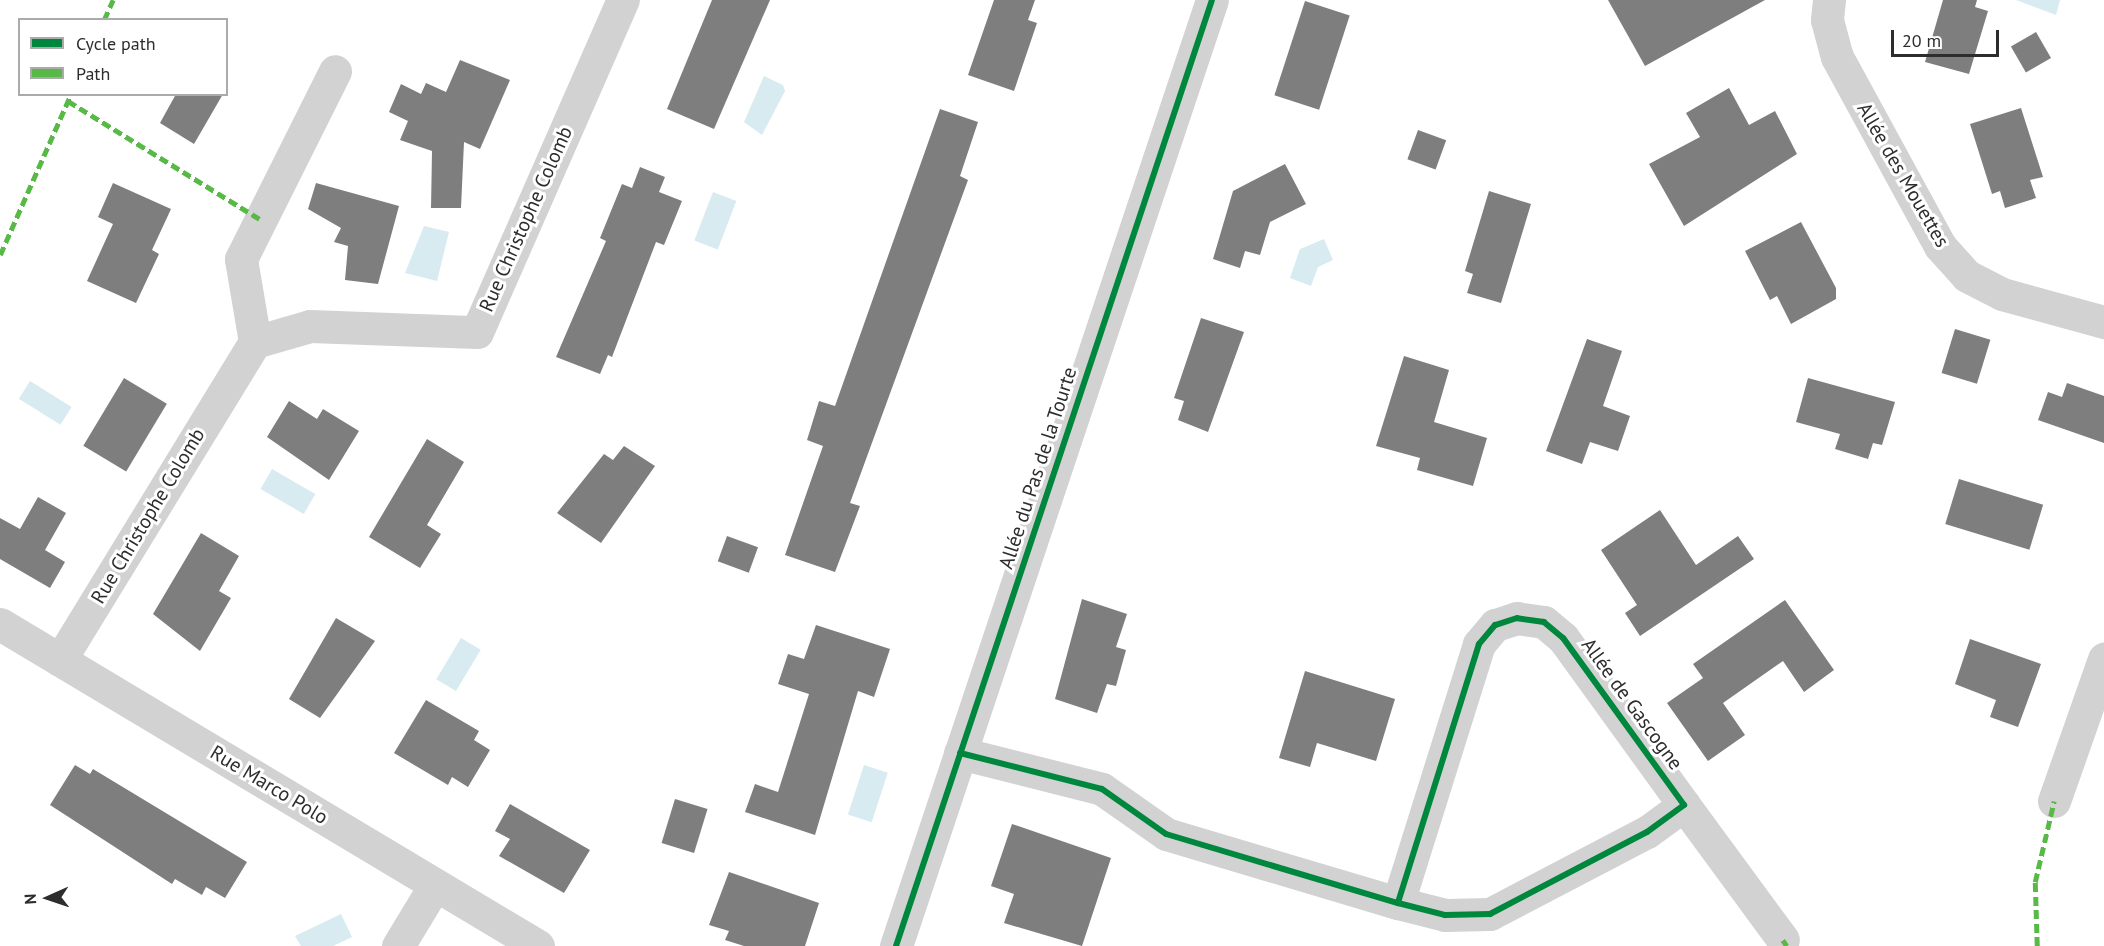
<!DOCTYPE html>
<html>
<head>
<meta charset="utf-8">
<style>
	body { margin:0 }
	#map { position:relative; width:2104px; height:946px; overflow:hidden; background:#fff; font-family:"PT Sans",sans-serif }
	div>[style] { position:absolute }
	.water>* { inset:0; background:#d8ebf1; transform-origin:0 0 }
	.building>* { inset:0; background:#7e7e7e; transform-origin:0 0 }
	.minor>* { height:33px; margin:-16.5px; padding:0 16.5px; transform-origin:16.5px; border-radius:16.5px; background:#d2d2d2 }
	.quiet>* { height:4.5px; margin-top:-2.25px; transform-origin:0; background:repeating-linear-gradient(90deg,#58b947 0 9px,transparent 0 13.5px) }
	.cycleway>* { height:6px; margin:-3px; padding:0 3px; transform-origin:3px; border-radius:3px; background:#00873e }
	span { translate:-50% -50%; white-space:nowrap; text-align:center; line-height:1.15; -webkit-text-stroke:6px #fff; paint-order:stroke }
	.street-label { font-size:20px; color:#2d2d2d }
	.legend { position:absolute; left:18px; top:18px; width:210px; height:78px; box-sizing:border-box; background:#fff; border:2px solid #ababab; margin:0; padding:8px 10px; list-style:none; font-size:18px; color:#2d2d2d }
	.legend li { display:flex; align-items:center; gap:12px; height:30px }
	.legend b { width:30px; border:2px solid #ababab }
	.north { position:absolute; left:18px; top:868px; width:60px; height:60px; -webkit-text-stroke:4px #fff; paint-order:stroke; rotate:267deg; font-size:16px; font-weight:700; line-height:24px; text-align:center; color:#2d2d2d }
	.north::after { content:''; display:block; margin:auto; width:21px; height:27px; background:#2d2d2d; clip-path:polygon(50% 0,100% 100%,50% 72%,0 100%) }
	.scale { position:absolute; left:1891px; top:30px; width:108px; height:27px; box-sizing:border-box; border:3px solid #2d2d2d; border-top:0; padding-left:8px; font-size:18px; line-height:21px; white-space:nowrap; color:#2d2d2d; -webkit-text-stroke:4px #fff; paint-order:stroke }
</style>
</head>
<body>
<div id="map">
	<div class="water">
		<div style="clip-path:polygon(2016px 0,2060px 0,2056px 15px)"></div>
		<div style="clip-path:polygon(764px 76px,783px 85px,785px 91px,762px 135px,744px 122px)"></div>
		<div style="left:713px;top:192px;width:25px;height:52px;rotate:21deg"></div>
		<div style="clip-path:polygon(424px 226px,449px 232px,437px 281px,405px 273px)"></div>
		<div style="clip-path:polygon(1324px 239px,1333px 260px,1318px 267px,1311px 286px,1290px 278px,1300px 249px)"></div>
		<div style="left:30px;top:381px;width:49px;height:21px;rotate:32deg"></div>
		<div style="left:272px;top:469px;width:50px;height:23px;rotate:30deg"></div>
		<div style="left:461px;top:638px;width:23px;height:48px;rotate:31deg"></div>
		<div style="left:864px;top:765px;width:25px;height:52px;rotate:18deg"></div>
		<div style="clip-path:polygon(341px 914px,352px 937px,333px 946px,301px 946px,295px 936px)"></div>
	</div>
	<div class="building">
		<div style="clip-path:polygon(712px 0,770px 0,714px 129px,667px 109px)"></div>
		<div style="clip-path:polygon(994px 0,1035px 0,1028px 20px,1037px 23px,1014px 91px,968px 75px)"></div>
		<div style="clip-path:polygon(1608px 0,1765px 0,1645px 66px)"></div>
		<div style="clip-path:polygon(1943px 0,1977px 0,1975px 7px,1988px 11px,1969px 74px,1925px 62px)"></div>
		<div style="left:1305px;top:1px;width:47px;height:99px;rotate:18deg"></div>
		<div style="left:2036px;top:32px;width:30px;height:29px;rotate:60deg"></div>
		<div style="clip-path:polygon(460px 60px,510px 80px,480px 149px,464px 142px,461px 208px,431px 208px,432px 151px,400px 140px,408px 121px,389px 112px,401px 84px,421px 94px,426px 83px,446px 92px)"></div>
		<div style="clip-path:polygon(1729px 88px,1749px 125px,1775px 111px,1797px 154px,1684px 226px,1649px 164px,1700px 137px,1686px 113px)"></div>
		<div style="clip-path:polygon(176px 94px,223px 94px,194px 144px,160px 123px)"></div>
		<div style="clip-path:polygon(2021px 108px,2043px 177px,2030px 180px,2036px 198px,2005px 208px,2000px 191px,1992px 194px,1970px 124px)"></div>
		<div style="clip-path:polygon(940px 109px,978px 122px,960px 176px,968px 180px,850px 503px,860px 506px,835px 572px,785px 555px,823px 446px,807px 440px,819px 401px,835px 406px)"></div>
		<div style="left:1418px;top:130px;width:30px;height:31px;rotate:20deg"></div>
		<div style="clip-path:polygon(1285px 164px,1306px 204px,1270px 222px,1260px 255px,1245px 251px,1240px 268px,1213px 259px,1233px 191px)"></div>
		<div style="clip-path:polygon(640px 167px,665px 177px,659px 192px,682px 201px,664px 245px,656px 242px,612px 357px,608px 355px,600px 374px,556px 357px,606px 241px,600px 238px,622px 184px,632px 188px)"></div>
		<div style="clip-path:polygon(113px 183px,171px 209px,152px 250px,159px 254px,136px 303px,87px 281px,113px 224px,98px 217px)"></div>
		<div style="clip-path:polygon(316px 183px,399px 206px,378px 284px,345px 280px,348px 246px,334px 242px,341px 228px,308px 209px)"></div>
		<div style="clip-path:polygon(1489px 191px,1531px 204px,1501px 303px,1467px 293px,1473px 274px,1465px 271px)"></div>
		<div style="clip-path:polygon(1801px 222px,1836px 288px,1836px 299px,1791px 324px,1777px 296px,1770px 300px,1745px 251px)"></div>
		<div style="clip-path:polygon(1201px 318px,1244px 332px,1208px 432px,1178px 420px,1184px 401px,1174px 398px)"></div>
		<div style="left:1955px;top:329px;width:37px;height:46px;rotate:17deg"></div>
		<div style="clip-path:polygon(1587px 339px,1622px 351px,1603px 406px,1630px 416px,1618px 451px,1590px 442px,1582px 464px,1546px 451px)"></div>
		<div style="clip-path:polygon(1404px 356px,1449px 370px,1434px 422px,1487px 438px,1473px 486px,1417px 470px,1420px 458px,1376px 446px)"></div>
		<div style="left:124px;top:378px;width:50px;height:79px;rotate:31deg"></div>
		<div style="clip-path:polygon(1808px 378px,1895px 402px,1882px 445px,1873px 443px,1868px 459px,1835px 449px,1840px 434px,1796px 422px)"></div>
		<div style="clip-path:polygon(2067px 383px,2104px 396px,2104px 443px,2038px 420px,2048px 392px,2062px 397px)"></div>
		<div style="clip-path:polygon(289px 401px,317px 419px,323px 409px,359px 431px,329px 480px,267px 437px)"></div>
		<div style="clip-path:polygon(427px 439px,464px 462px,427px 525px,441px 534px,420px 568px,369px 537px)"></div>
		<div style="clip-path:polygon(624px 446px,655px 466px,601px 543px,557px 513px,604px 454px,613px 460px)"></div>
		<div style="left:1959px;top:479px;width:88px;height:47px;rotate:17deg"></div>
		<div style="clip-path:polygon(38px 497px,66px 513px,45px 550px,65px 562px,50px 588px,0 559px,0 518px,20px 529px)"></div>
		<div style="clip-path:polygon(1660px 510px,1696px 565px,1738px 536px,1754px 559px,1640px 636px,1625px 613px,1637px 605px,1601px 550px)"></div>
		<div style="clip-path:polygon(201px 533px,239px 556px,219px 591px,231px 598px,200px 651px,153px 614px)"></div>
		<div style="left:727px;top:536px;width:33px;height:27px;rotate:20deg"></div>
		<div style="clip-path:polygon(1082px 599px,1127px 614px,1116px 647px,1126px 650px,1116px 686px,1107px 684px,1097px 713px,1055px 699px)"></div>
		<div style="clip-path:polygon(1785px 600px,1834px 670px,1804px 692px,1783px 661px,1723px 703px,1745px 735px,1708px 761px,1667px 703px,1703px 678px,1693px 664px)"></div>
		<div style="clip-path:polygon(336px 618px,375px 641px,320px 718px,289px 699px)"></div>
		<div style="clip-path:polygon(816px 625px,890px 649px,874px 697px,858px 691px,815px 835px,745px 812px,755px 784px,778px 792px,809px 694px,778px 684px,788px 654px,804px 659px)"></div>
		<div style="clip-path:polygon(1970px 639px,2041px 664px,2018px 727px,1990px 717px,1996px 700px,1955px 684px)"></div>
		<div style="clip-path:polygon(1305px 671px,1395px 699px,1376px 761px,1317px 743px,1310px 767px,1279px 758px)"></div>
		<div style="clip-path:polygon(426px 700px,479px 731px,474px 740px,490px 750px,468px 787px,452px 777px,448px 785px,394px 753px)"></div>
		<div style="clip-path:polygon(75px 765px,90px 774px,93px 769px,247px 862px,225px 898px,206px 887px,202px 895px,175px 879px,172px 884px,50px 805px)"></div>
		<div style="left:675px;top:799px;width:34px;height:46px;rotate:17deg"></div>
		<div style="clip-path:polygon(510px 804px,590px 850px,564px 893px,499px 856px,510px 839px,495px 831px)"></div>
		<div style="clip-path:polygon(1012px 824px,1111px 858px,1082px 946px,1004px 923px,1014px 894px,991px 886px)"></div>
		<div style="clip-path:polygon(729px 872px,819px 903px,805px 946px,744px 946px,725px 940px,729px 931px,709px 925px)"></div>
	</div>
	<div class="minor">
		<div style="left:1829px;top:0;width:20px;rotate:96deg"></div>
		<div style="left:1827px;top:20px;width:38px;rotate:75deg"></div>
		<div style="left:1837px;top:57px;width:215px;rotate:61.4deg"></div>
		<div style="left:1940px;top:246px;width:40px;rotate:48deg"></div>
		<div style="left:1967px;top:276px;width:39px;rotate:27deg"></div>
		<div style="left:2002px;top:294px;width:106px;rotate:15.4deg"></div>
		<div style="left:255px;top:342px;width:84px;rotate:-99.6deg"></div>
		<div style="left:241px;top:259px;width:210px;rotate:-63.4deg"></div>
		<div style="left:0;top:624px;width:627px;rotate:30.9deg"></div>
		<div style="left:60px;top:660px;width:373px;rotate:-58.5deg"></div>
		<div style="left:255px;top:342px;width:57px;rotate:-16.2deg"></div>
		<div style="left:310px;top:326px;width:167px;rotate:2.1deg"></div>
		<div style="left:477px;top:332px;width:363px;rotate:-66.3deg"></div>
		<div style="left:960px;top:753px;width:146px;rotate:14.2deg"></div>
		<div style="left:1102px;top:789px;width:78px;rotate:35.1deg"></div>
		<div style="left:1166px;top:834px;width:242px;rotate:16.6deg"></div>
		<div style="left:1398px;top:903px;width:49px;rotate:14.3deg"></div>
		<div style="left:1445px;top:915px;width:45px;rotate:-1.3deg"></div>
		<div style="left:1490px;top:914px;width:177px;rotate:-27.6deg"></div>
		<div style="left:1647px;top:832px;width:46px;rotate:-36.1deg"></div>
		<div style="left:1684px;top:805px;width:206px;rotate:-125.9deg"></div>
		<div style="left:1563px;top:638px;width:25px;rotate:-140deg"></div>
		<div style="left:1544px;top:622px;width:27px;rotate:-172deg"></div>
		<div style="left:1517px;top:618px;width:23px;rotate:162deg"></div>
		<div style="left:1495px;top:625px;width:25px;rotate:130deg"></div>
		<div style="left:1479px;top:644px;width:271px;rotate:107.4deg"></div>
		<div style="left:2054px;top:801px;width:151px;rotate:-70.6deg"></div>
		<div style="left:1684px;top:805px;width:167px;rotate:53.7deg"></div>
		<div style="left:398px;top:946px;width:71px;rotate:-58.8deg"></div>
		<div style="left:896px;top:946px;width:997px;rotate:-71.53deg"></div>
	</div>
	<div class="quiet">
		<div style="left:104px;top:20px;width:22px;rotate:-66deg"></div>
		<div style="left:68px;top:101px;width:225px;rotate:31.6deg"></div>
		<div style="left:0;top:255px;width:176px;rotate:-66.2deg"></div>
		<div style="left:1783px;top:940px;width:7px;rotate:56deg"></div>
		<div style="left:2037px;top:946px;width:64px;rotate:-91.8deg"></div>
		<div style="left:2035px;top:882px;width:83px;rotate:-76.8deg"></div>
	</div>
	<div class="cycleway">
		<div style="left:960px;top:753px;width:146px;rotate:14.2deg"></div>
		<div style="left:1102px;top:789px;width:78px;rotate:35.1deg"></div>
		<div style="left:1166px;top:834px;width:242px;rotate:16.6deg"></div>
		<div style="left:1398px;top:903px;width:49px;rotate:14.3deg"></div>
		<div style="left:1445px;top:915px;width:45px;rotate:-1.3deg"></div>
		<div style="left:1490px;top:914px;width:177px;rotate:-27.6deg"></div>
		<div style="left:1647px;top:832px;width:46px;rotate:-36.1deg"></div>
		<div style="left:1684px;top:805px;width:206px;rotate:-125.9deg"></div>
		<div style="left:1563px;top:638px;width:25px;rotate:-140deg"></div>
		<div style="left:1544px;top:622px;width:27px;rotate:-172deg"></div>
		<div style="left:1517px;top:618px;width:23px;rotate:162deg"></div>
		<div style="left:1495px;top:625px;width:25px;rotate:130deg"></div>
		<div style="left:1479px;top:644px;width:271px;rotate:107.4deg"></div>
		<div style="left:896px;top:946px;width:997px;rotate:-71.53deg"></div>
	</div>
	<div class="street-label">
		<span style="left:1903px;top:175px;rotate:60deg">Allée des Mouettes</span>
		<span style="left:526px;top:219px;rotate:-66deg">Rue Christophe Colomb</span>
		<span style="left:1038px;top:468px;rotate:-72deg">Allée du Pas de la Tourte</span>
		<span style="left:148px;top:516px;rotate:-59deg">Rue Christophe Colomb</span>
		<span style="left:1632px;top:704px;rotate:54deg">Allée de Gascogne</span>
		<span style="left:269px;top:785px;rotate:31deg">Rue Marco Polo</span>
	</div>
	<ul class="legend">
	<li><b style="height:8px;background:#00873e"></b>Cycle path</li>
	<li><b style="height:8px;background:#58b947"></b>Path</li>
	</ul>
	<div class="north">N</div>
	<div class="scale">20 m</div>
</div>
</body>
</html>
